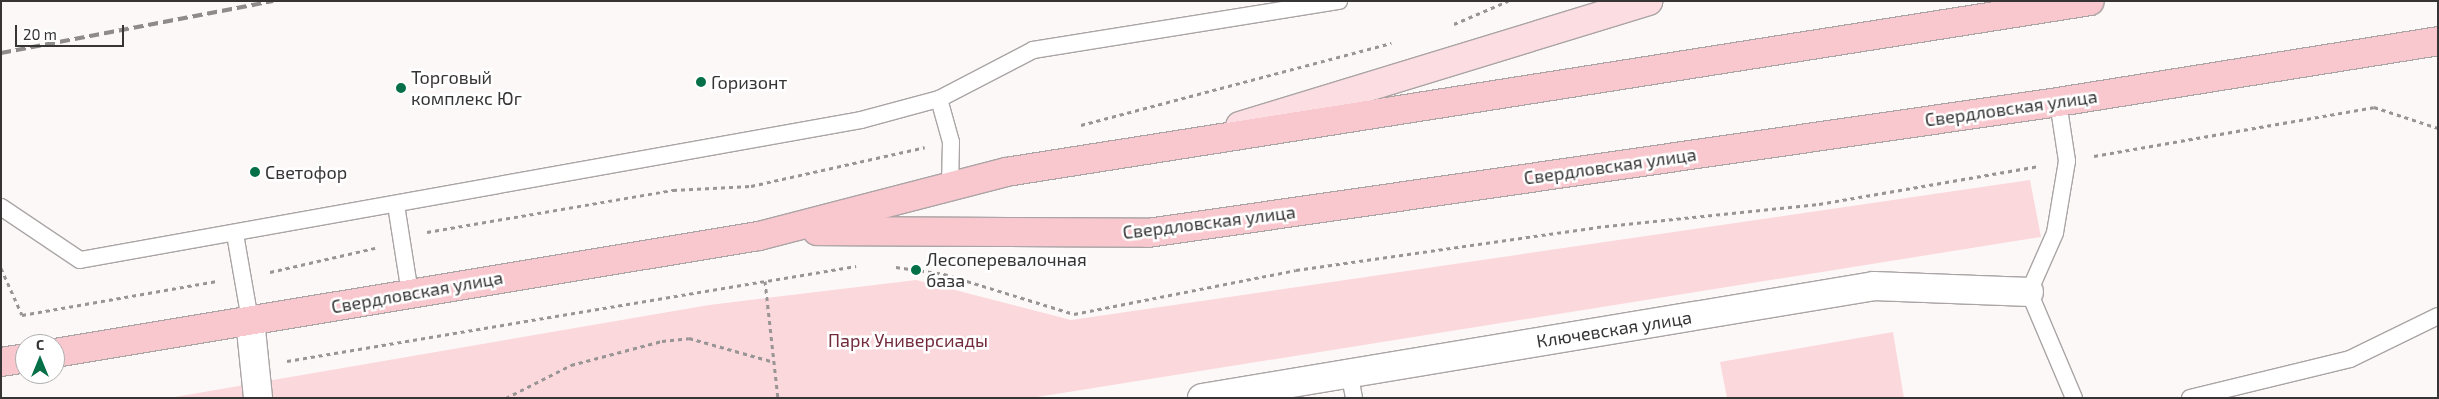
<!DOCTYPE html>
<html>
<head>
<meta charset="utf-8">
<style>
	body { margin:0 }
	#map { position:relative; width:2439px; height:399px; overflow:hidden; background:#fdf8f8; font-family:"Exo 2",sans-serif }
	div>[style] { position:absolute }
	.green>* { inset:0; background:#fbd8dc }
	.path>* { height:3px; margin-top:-1.5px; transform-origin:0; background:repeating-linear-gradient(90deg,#999595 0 4px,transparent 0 8px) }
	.roads { filter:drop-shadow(1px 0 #aaa4a5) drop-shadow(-1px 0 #aaa4a5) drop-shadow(0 1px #aaa4a5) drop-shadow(0 -1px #aaa4a5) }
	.lane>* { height:16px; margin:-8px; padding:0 8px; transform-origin:8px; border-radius:8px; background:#fff }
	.street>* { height:28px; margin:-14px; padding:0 14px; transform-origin:14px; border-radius:14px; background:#fff }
	.primary>* { height:28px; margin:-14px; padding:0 14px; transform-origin:14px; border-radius:14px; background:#fbdde2 }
	.highway>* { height:28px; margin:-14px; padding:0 14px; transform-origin:14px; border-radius:14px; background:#f9c7ce }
	.rail>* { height:4px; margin-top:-2px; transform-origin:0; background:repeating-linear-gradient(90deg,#8f8b8b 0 10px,transparent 0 15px) }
	.dots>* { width:14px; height:14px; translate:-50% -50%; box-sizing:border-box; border:2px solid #fff; border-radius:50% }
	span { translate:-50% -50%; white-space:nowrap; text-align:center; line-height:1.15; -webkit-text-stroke:5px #fff; paint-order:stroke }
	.poi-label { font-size:18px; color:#363434 }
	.left { translate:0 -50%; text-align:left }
	.street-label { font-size:18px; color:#363434 }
	.park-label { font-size:18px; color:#732b3b }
	.frame { position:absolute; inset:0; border:2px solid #363434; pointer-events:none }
	.north { position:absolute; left:15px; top:334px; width:50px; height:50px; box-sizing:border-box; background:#fff; border:1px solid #afaeae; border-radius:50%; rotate:0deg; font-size:14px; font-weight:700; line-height:20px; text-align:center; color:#363434 }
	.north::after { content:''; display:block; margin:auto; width:18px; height:22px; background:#057048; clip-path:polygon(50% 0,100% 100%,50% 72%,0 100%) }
	.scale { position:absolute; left:15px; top:25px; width:109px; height:22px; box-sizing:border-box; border:2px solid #363434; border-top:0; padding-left:6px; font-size:15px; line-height:18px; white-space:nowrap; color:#363434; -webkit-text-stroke:4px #fff; paint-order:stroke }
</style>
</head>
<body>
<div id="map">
	<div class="green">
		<div style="clip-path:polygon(2030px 180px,2041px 237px,1031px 398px,169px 398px,709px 305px,916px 280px,1071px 320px)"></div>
		<div style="clip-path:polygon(1893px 332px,1904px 398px,1727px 398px,1720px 362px)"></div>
	</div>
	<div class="path">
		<div style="left:1454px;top:24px;width:59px;rotate:-23.1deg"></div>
		<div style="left:1081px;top:125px;width:321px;rotate:-14.8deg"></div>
		<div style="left:2094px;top:156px;width:284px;rotate:-9.9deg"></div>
		<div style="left:2374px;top:107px;width:67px;rotate:18.2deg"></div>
		<div style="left:427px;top:232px;width:250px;rotate:-9.7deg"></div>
		<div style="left:673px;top:190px;width:78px;rotate:-2.9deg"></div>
		<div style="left:751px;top:186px;width:178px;rotate:-12.6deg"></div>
		<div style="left:896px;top:267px;width:49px;rotate:8.3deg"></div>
		<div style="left:944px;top:274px;width:136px;rotate:17.1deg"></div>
		<div style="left:1074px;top:314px;width:226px;rotate:-11.2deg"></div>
		<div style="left:1296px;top:270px;width:304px;rotate:-8.1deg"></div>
		<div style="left:1597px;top:227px;width:223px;rotate:-5.9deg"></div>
		<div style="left:1819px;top:204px;width:223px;rotate:-9.8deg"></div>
		<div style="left:1px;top:268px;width:51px;rotate:65.9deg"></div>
		<div style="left:22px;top:315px;width:198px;rotate:-9.9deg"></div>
		<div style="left:270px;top:272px;width:108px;rotate:-12.9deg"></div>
		<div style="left:765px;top:281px;width:118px;rotate:83.7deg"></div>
		<div style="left:287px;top:361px;width:577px;rotate:-9.48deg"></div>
		<div style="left:506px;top:398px;width:73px;rotate:-26.9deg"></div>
		<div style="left:571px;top:365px;width:94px;rotate:-14.8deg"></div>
		<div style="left:662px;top:341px;width:27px;rotate:-6deg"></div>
		<div style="left:689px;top:338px;width:85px;rotate:15.7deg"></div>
	</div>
	<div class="roads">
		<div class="lane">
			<div style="left:939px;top:99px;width:45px;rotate:74.4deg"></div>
			<div style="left:951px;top:142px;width:45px;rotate:91.3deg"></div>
			<div style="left:2058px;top:102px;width:60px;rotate:81.3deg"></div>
			<div style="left:2067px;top:161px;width:73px;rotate:99.5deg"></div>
			<div style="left:2055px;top:233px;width:64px;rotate:113.8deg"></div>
			<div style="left:2029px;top:292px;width:115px;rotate:67deg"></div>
			<div style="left:396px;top:205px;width:89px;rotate:81deg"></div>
			<div style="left:1px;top:207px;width:95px;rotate:33.9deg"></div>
			<div style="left:80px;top:260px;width:793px;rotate:-10.16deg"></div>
			<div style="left:861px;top:120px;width:81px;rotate:-15.1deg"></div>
			<div style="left:939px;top:99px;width:106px;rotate:-27.5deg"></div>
			<div style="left:1033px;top:50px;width:310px;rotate:-9.1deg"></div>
			<div style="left:235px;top:234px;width:87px;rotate:80.1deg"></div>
			<div style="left:1349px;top:372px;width:26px;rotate:79deg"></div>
			<div style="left:2190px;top:398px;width:165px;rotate:-13.7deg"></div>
			<div style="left:2350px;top:359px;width:98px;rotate:-26deg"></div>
		</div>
		<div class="street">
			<div style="left:250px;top:320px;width:78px;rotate:84.1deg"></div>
			<div style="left:1202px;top:398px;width:681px;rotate:-9.46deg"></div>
			<div style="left:1874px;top:286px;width:155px;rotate:2.2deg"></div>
		</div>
		<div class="primary">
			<div style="left:1240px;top:126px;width:427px;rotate:-17deg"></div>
		</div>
		<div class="highway">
			<div style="left:817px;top:231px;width:331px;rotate:0.3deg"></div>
			<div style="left:1148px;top:233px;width:919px;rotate:-8.19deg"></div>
			<div style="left:2058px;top:102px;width:385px;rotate:-9.1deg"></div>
			<div style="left:55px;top:353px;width:714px;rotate:-9.44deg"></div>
			<div style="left:759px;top:236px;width:255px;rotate:-14.5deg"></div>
			<div style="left:1006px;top:172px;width:1097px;rotate:-8.96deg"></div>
			<div style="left:1px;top:362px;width:24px;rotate:-9deg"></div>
		</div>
	</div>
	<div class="rail">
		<div style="left:1px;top:53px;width:277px;rotate:-10.8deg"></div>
	</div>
	<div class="dots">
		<div style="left:701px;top:82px;background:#057048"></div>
		<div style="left:401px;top:88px;background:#057048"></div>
		<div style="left:255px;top:172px;background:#057048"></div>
		<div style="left:916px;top:270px;background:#057048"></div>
	</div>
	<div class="poi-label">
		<span class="left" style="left:411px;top:88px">Торговый<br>комплекс Юг</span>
		<span class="left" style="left:711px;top:82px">Горизонт</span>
		<span class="left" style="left:265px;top:172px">Светофор</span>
		<span class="left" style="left:926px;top:270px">Лесоперевалочная<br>база</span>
	</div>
	<div class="street-label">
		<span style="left:2011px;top:108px;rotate:-8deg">Свердловская улица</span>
		<span style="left:1610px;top:166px;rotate:-8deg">Свердловская улица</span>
		<span style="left:1209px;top:222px;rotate:-7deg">Свердловская улица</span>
		<span style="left:417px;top:292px;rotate:-10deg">Свердловская улица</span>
		<span style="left:1614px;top:329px;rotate:-9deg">Ключевская улица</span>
	</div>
	<div class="park-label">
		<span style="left:908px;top:340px">Парк Универсиады</span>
	</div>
	<div class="frame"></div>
	<div class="north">С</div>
	<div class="scale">20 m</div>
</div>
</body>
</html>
